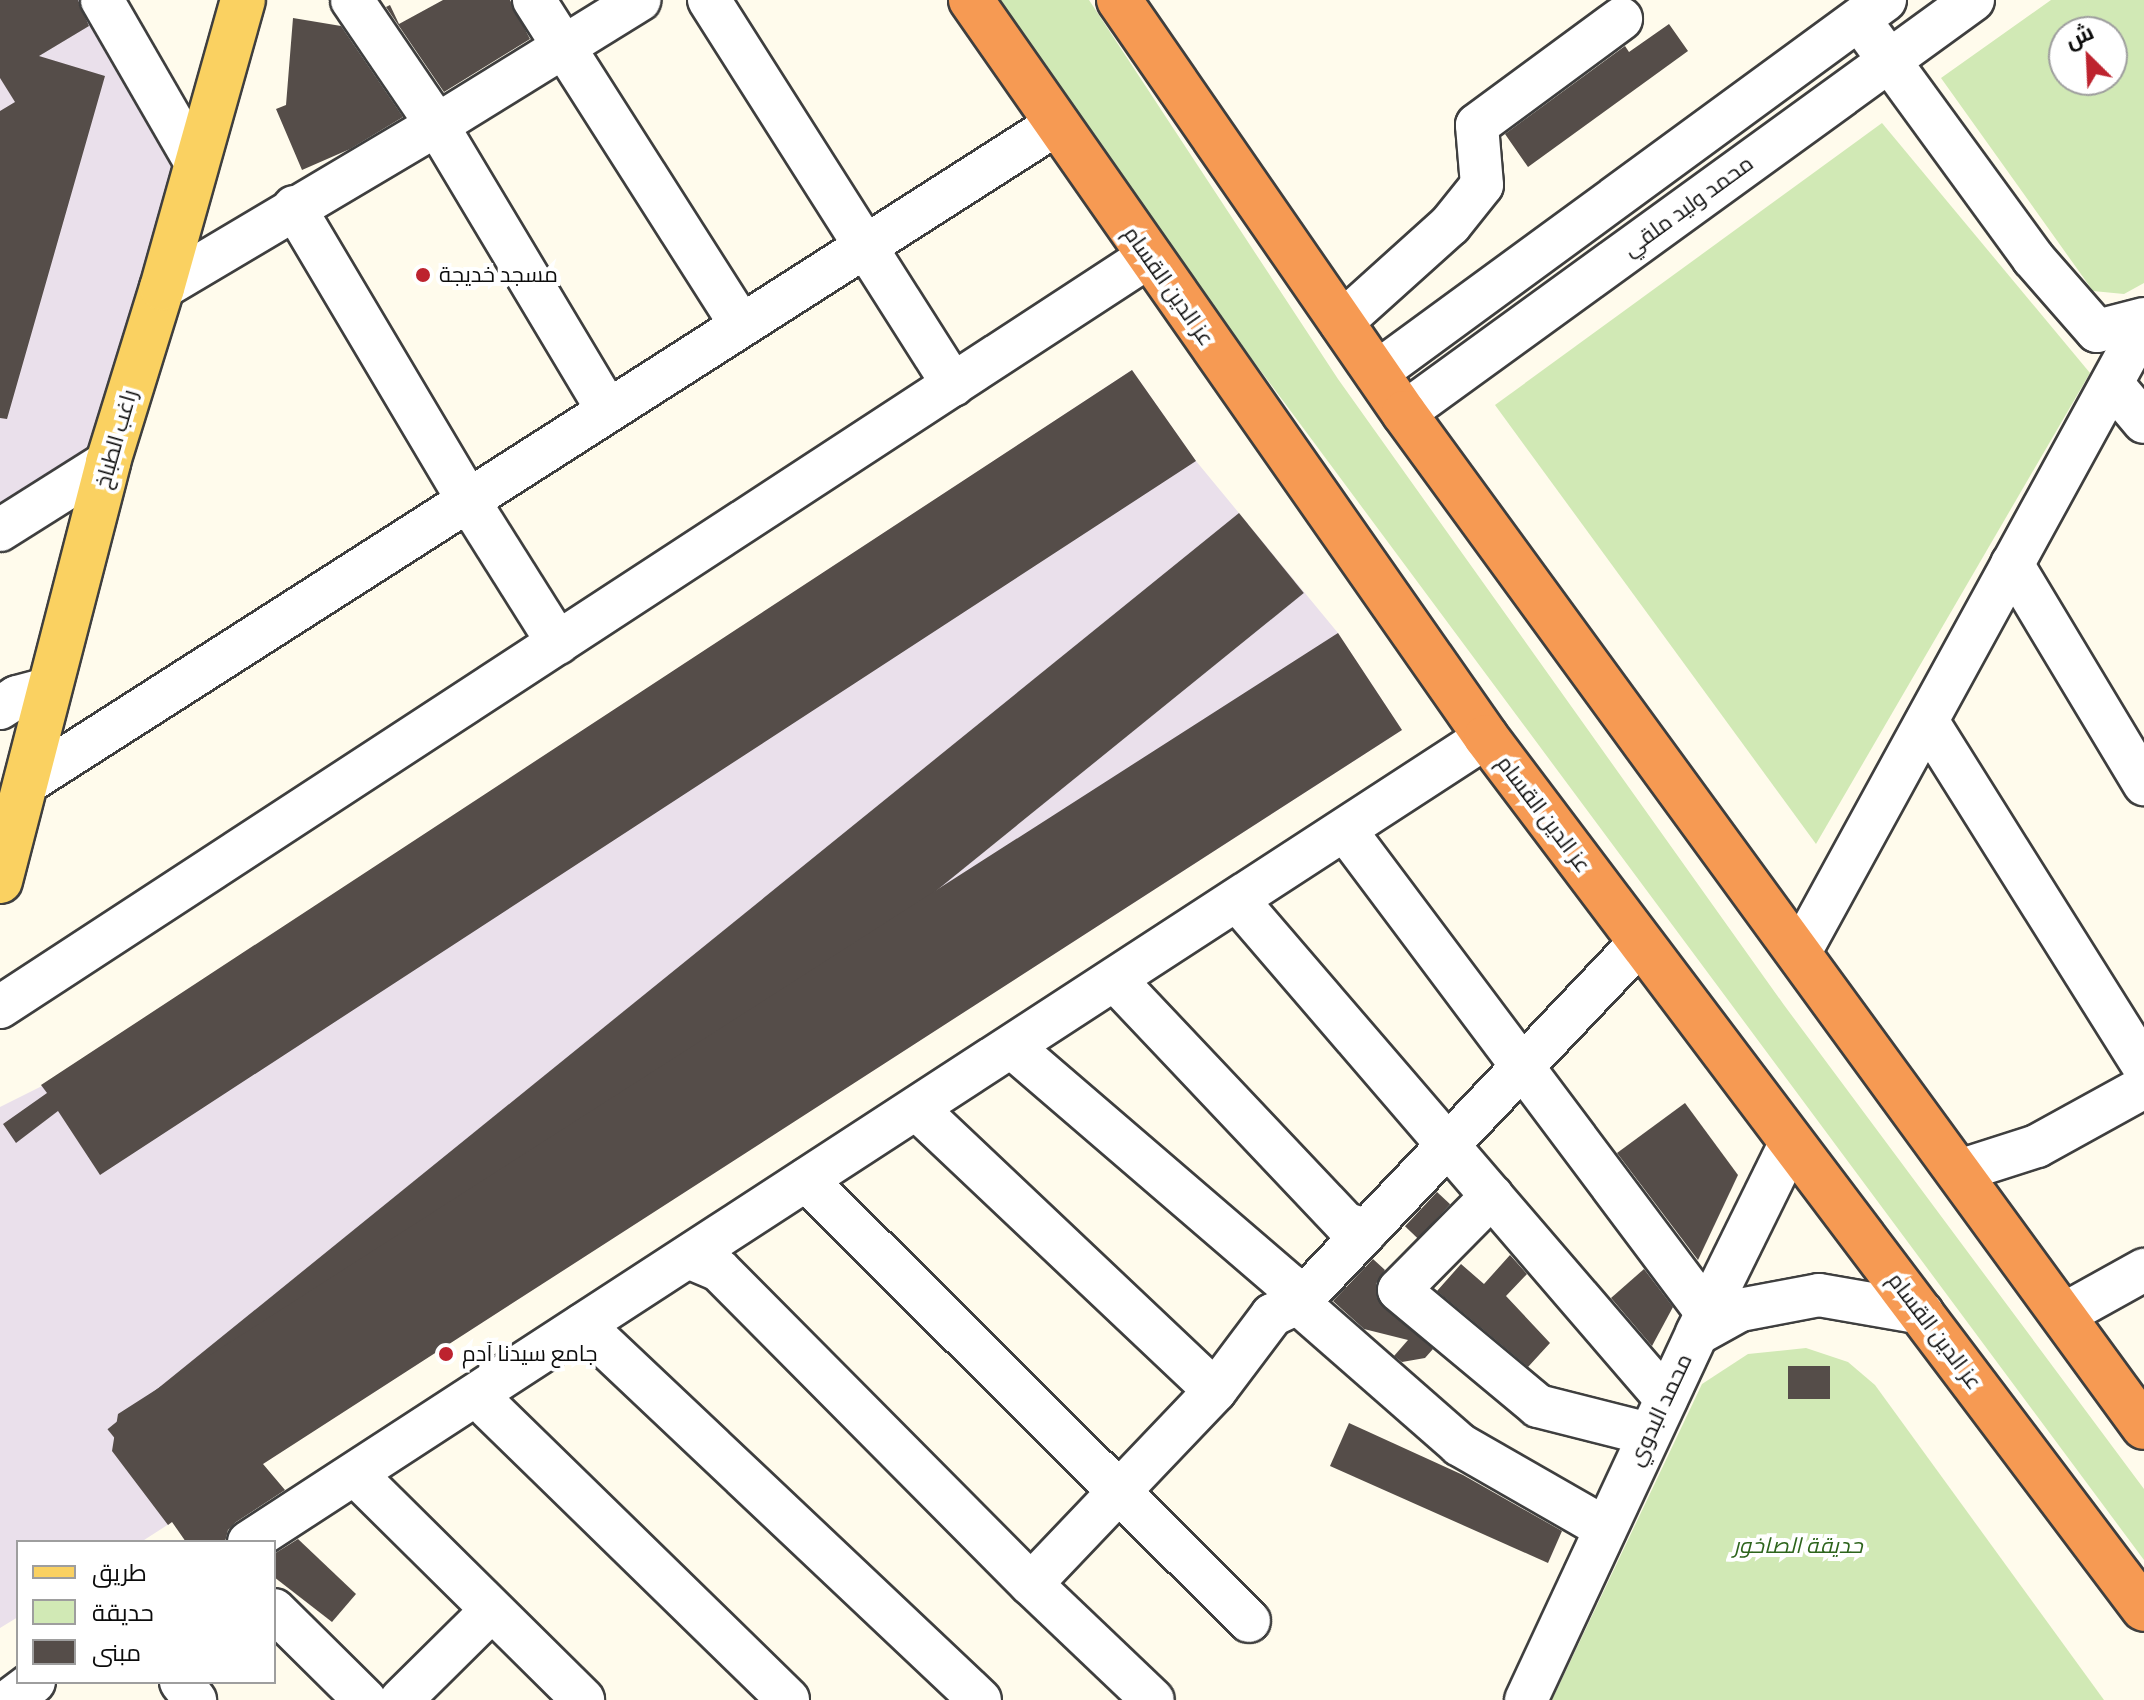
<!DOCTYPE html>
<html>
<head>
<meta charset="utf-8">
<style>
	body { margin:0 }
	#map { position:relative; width:2144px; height:1700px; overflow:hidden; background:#fffbec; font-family:Georgia,Cairo,serif }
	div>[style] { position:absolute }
	.industrial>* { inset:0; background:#eae0eb }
	.green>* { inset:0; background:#d1e9b5 }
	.building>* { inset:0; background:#554d49; transform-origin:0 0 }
	.roads { filter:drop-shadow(2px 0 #3f3f3f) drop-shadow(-2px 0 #3f3f3f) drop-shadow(0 2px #3f3f3f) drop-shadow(0 -2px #3f3f3f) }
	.minor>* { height:42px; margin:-21px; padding:0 21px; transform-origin:21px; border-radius:21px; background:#fff }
	.major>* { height:44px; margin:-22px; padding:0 22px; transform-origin:22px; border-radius:22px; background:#fad161 }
	.highway>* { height:44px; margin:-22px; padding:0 22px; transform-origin:22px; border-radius:22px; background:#f69a53 }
	.dots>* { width:22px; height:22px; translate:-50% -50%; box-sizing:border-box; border:4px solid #fff; border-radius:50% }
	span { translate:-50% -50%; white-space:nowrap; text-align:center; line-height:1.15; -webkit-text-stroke:8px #fff; paint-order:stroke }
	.street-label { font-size:22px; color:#0c0c0c }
	.poi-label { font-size:22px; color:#0c0c0c }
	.left { translate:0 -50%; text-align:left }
	.park-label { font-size:22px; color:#2d641c; font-style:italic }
	.legend { position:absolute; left:16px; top:1540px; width:260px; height:144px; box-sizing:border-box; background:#fff; border:2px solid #9e9e9e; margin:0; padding:10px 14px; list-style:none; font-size:24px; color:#0c0c0c }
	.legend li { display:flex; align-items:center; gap:16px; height:40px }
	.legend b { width:40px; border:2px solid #9e9e9e }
	.north { position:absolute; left:2048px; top:16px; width:80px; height:80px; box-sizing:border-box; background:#fff; border:2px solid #9e9e9e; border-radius:50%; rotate:336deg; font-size:22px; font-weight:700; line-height:32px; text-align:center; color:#0c0c0c }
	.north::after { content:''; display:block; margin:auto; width:28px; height:36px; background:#bd232e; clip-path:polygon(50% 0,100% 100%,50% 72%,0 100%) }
</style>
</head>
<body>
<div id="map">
	<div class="industrial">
		<div style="clip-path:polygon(0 0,82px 0,180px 158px,95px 459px,0 518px)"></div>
		<div style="clip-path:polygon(1132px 370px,1196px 461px,1338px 633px,1402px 730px,141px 1542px,18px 1542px,18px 1617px,0 1628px,0 1107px,42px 1086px)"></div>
	</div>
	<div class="green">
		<div style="clip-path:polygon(999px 0,1089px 0,1338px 379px,1784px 1005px,2144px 1489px,2144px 1560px,1165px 242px)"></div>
		<div style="clip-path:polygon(evenodd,2051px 0,2144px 0,2144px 283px,2124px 294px,2093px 291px,1941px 78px,2051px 0,2112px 32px,2112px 80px,2064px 80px,2064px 32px,2112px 32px)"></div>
		<div style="clip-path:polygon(1882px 123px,2090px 373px,1816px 844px,1495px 405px)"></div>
		<div style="clip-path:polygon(1806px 1348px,1848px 1362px,1875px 1385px,2104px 1700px,1552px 1700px,1702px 1384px,1748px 1354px)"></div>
	</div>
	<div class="building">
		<div style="clip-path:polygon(0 0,78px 0,89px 26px,39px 56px,105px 76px,7px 419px,0 418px,0 111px,15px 102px,0 78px)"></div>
		<div style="clip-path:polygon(443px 0,510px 0,530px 39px,444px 92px,386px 7px,390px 5px,399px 24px)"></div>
		<div style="clip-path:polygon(293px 18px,341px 26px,403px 117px,350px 149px,302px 170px,276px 109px,286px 105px)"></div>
		<div style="clip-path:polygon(1669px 24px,1688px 51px,1528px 167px,1505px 134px,1625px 46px,1629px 52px)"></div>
		<div style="clip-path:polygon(1132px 370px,1196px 461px,100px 1175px,58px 1111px,16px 1143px,3px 1124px,47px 1093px,41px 1085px)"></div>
		<div style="left:1239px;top:513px;width:103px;height:1456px;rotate:51deg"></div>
		<div style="clip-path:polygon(1338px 633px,1402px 730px,263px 1464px,285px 1490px,236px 1522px,228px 1530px,225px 1542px,186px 1542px,172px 1522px,168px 1525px,112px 1451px,118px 1414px)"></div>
		<div style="clip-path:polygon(1685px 1103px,1738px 1175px,1698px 1260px,1617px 1153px)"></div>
		<div style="left:1437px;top:1192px;width:18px;height:47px;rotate:43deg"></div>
		<div style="clip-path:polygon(1510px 1255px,1527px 1274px,1506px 1296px,1550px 1343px,1528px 1367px,1437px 1291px,1461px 1264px,1484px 1284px)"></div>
		<div style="clip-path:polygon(1373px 1259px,1385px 1270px,1376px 1284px,1377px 1298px,1433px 1349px,1425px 1358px,1402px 1362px,1394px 1356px,1408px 1340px,1364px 1329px,1333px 1301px)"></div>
		<div style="clip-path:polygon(1644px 1269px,1673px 1307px,1652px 1346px,1611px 1298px)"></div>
		<div style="left:1788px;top:1366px;width:42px;height:33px"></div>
		<div style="clip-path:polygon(1349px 1423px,1463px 1475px,1562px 1531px,1548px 1563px,1330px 1466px)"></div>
		<div style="clip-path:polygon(298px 1539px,356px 1594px,332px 1622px,274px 1577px,274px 1554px)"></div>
	</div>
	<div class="roads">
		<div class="minor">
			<div style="left:102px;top:0;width:188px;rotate:60deg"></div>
			<div style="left:352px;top:0;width:151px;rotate:55.8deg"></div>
			<div style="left:437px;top:125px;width:333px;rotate:59.1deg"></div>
			<div style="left:534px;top:0;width:385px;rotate:57.5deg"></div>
			<div style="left:709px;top:0;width:456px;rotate:57.6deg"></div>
			<div style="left:1872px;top:37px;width:273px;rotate:53.9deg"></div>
			<div style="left:2033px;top:258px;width:97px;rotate:48.8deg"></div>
			<div style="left:2097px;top:331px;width:49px;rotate:-14.3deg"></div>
			<div style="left:294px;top:207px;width:341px;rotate:59.3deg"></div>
			<div style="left:468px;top:500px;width:169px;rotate:57.8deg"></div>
			<div style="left:162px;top:288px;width:320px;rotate:-30.7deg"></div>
			<div style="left:437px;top:125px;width:238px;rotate:-31.7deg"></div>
			<div style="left:1341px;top:323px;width:147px;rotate:-42deg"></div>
			<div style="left:1450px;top:225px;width:51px;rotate:-51.3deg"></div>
			<div style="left:1482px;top:185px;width:60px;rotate:-94.8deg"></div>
			<div style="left:1477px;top:125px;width:179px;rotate:-36.4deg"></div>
			<div style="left:1376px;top:373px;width:631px;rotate:-36.23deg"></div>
			<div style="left:2113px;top:385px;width:48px;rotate:50deg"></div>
			<div style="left:1404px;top:413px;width:703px;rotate:-35.97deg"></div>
			<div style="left:0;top:530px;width:128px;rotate:-32.2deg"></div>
			<div style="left:2012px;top:564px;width:257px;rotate:59deg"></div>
			<div style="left:0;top:708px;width:20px;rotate:-33deg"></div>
			<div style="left:17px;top:697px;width:34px;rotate:-15deg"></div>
			<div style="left:1927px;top:721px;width:408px;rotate:57.9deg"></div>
			<div style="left:25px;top:784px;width:1223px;rotate:-32.61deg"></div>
			<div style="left:1345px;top:830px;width:604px;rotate:53.15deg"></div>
			<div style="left:1237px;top:900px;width:658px;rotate:49.31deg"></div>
			<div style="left:1800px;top:952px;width:716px;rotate:-61.29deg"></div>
			<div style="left:1115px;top:980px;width:336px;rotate:46.6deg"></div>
			<div style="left:1346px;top:1224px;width:22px;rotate:16deg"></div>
			<div style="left:0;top:1007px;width:1371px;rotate:-33.16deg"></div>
			<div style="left:1012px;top:1047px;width:365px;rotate:40.7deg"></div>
			<div style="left:1289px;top:1285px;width:20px;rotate:63deg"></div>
			<div style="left:1298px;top:1303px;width:215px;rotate:41.2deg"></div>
			<div style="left:1460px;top:1445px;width:167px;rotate:29.8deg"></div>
			<div style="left:917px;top:1109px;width:410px;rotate:43.4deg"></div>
			<div style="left:1959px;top:1171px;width:82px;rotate:-17.8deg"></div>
			<div style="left:2037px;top:1146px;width:122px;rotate:-28.9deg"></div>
			<div style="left:806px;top:1180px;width:625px;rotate:44.87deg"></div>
			<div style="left:1492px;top:1196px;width:132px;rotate:134.7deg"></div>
			<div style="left:1399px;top:1290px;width:181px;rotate:39.8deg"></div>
			<div style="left:1538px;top:1406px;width:114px;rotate:14.2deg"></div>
			<div style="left:688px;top:1257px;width:34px;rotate:23deg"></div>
			<div style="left:719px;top:1270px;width:443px;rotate:45.2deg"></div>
			<div style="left:1031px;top:1584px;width:168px;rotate:43.6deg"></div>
			<div style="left:2063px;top:1315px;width:93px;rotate:-29.1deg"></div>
			<div style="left:583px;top:1325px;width:546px;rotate:43.37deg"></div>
			<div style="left:1697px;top:1333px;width:213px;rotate:-63.8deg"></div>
			<div style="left:476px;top:1395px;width:436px;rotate:44.3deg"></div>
			<div style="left:355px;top:1474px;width:321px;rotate:44.7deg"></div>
			<div style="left:249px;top:1542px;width:1476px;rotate:-33.05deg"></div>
			<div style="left:1031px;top:1584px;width:267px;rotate:-46.4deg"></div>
			<div style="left:1215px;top:1391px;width:95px;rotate:-53.1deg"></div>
			<div style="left:1272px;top:1315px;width:29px;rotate:-25deg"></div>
			<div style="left:1298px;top:1303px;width:498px;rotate:-46.5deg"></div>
			<div style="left:274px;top:1610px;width:128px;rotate:44.7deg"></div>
			<div style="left:181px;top:1682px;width:23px;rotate:52deg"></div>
			<div style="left:10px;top:1700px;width:30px;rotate:-37deg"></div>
			<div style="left:401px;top:1700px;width:127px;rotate:-44.7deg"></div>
			<div style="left:1526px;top:1700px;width:404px;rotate:-65deg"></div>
			<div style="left:1697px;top:1334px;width:49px;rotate:-29.2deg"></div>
			<div style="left:1740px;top:1310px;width:80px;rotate:-10.8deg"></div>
			<div style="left:1819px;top:1295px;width:105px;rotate:9.9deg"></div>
		</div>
		<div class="major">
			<div style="left:0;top:881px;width:433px;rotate:-75.5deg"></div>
			<div style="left:108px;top:462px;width:182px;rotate:-72.8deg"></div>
			<div style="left:162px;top:288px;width:299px;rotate:-74.3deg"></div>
		</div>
		<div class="highway">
			<div style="left:971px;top:0;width:899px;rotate:55.05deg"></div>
			<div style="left:1486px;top:737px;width:1092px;rotate:52.96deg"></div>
			<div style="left:1119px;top:0;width:502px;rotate:55.39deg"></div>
			<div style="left:1404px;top:413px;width:1255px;rotate:53.88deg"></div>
		</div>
	</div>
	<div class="dots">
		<div style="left:423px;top:275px;background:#bd232e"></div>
		<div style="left:446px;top:1354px;background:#bd232e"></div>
	</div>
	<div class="street-label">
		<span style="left:1688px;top:206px;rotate:-36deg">محمد وليد ملقي</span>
		<span style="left:1169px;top:286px;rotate:55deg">عز الدين القسام</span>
		<span style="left:116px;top:439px;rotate:-74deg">راغب الطباخ</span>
		<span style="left:1544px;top:814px;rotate:53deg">عز الدين القسام</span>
		<span style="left:1935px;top:1331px;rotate:53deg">عز الدين القسام</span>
		<span style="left:1660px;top:1410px;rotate:-65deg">محمد البدوي</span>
	</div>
	<div class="poi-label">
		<span class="left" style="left:439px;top:275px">مسجد خديجة</span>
		<span class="left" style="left:462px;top:1354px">جامع سيدنا آدم</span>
	</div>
	<div class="park-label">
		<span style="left:1798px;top:1546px">حديقة الصاخور</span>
	</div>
	<ul class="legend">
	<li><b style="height:10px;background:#fad161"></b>طريق</li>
	<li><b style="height:22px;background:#d1e9b5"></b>حديقة</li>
	<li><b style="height:22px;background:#554d49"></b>مبنى</li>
	</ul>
	<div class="north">ش</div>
</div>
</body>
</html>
